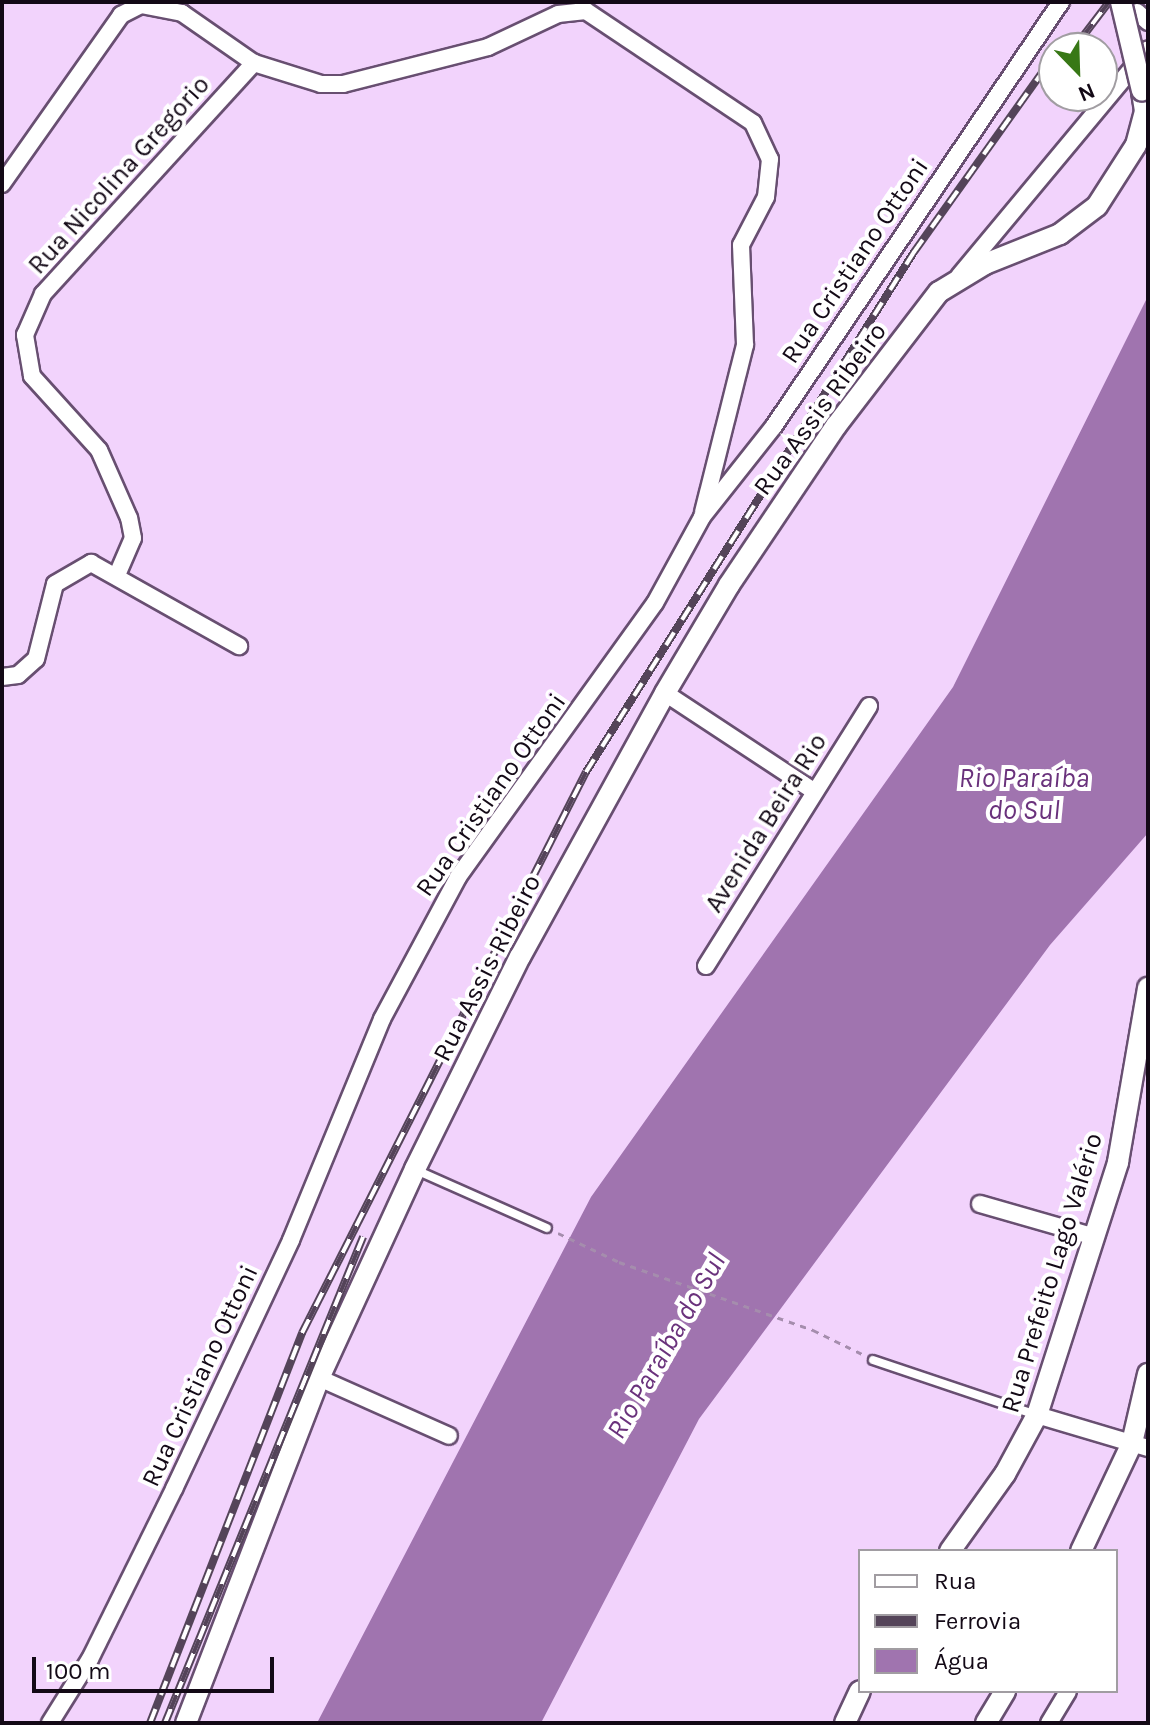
<!DOCTYPE html>
<html>
<head>
<meta charset="utf-8">
<style>
	body { margin:0 }
	#map { position:relative; width:1150px; height:1725px; overflow:hidden; background:#f2d3fc; font-family:Karla,sans-serif }
	div>[style] { position:absolute }
	.water>* { inset:0; background:#a074af }
	.path>* { height:3px; margin-top:-1.5px; transform-origin:0; background:repeating-linear-gradient(90deg,#a58dad 0 6px,transparent 0 12px) }
	.roads { filter:drop-shadow(2px 0 #684f71) drop-shadow(-2px 0 #684f71) drop-shadow(0 2px #684f71) drop-shadow(0 -2px #684f71) }
	.service>* { height:8px; margin:-4px; padding:0 4px; transform-origin:4px; border-radius:4px; background:#fff }
	.minor>* { height:16px; margin:-8px; padding:0 8px; transform-origin:8px; border-radius:8px; background:#fff }
	.tertiary>* { height:20px; margin:-10px; padding:0 10px; transform-origin:10px; border-radius:10px; background:#fff }
	.rail>* { height:8px; margin-top:-4px; transform-origin:0; background:repeating-linear-gradient(90deg,#fff 0 15px,#544459 0 30px); box-sizing:border-box; border-block:2px solid #544459 }
	.bridges { filter:drop-shadow(2px 0 #684f71) drop-shadow(-2px 0 #684f71) drop-shadow(0 2px #684f71) drop-shadow(0 -2px #684f71) }
	.tertiary-bridge>* { height:20px; margin:-10px; padding:0 10px; transform-origin:10px; border-radius:10px; background:#fff }
	span { translate:-50% -50%; white-space:nowrap; text-align:center; line-height:1.15; -webkit-text-stroke:8px #fff; paint-order:stroke }
	.street-label { font-size:26px; color:#130916 }
	.water-label { font-size:28px; color:#6a327c; font-style:italic }
	.frame { position:absolute; inset:0; border:4px solid #130916; pointer-events:none }
	.legend { position:absolute; left:858px; top:1549px; width:260px; height:144px; box-sizing:border-box; background:#fff; border:2px solid #a19da2; margin:0; padding:10px 14px; list-style:none; font-size:24px; color:#130916 }
	.legend li { display:flex; align-items:center; gap:16px; height:40px }
	.legend b { width:40px; border:2px solid #a19da2 }
	.north { position:absolute; left:1038px; top:32px; width:80px; height:80px; box-sizing:border-box; background:#fff; border:2px solid #a19da2; border-radius:50%; rotate:157deg; font-size:22px; font-weight:700; line-height:32px; text-align:center; color:#130916 }
	.north::after { content:''; display:block; margin:auto; width:28px; height:36px; background:#387816; clip-path:polygon(50% 0,100% 100%,50% 72%,0 100%) }
	.scale { position:absolute; left:32px; top:1657px; width:242px; height:36px; box-sizing:border-box; border:4px solid #130916; border-top:0; padding-left:10px; font-size:24px; line-height:28px; white-space:nowrap; color:#130916; -webkit-text-stroke:6px #fff; paint-order:stroke }
</style>
</head>
<body>
<div id="map">
	<div class="water">
		<div style="clip-path:polygon(1148px 296px,1148px 833px,1050px 945px,699px 1419px,541px 1723px,317px 1723px,591px 1197px,953px 687px)"></div>
	</div>
	<div class="path">
		<div style="left:558px;top:1233px;width:68px;rotate:25.4deg"></div>
		<div style="left:619px;top:1262px;width:206px;rotate:19.3deg"></div>
		<div style="left:813px;top:1330px;width:55px;rotate:26.1deg"></div>
	</div>
	<div class="roads">
		<div class="service">
			<div style="left:416px;top:1170px;width:143px;rotate:23.9deg"></div>
			<div style="left:873px;top:1360px;width:172px;rotate:18.6deg"></div>
		</div>
		<div class="minor">
			<div style="left:1137px;top:12px;width:15px;rotate:42deg"></div>
			<div style="left:2px;top:184px;width:207px;rotate:-54.8deg"></div>
			<div style="left:121px;top:15px;width:22px;rotate:-27deg"></div>
			<div style="left:141px;top:5px;width:42px;rotate:11deg"></div>
			<div style="left:182px;top:13px;width:88px;rotate:34.8deg"></div>
			<div style="left:254px;top:63px;width:70px;rotate:17.4deg"></div>
			<div style="left:321px;top:84px;width:22px"></div>
			<div style="left:343px;top:84px;width:150px;rotate:-14.3deg"></div>
			<div style="left:488px;top:47px;width:77px;rotate:-25.2deg"></div>
			<div style="left:558px;top:14px;width:28px;rotate:-6deg"></div>
			<div style="left:586px;top:11px;width:201px;rotate:33.8deg"></div>
			<div style="left:753px;top:123px;width:40px;rotate:65deg"></div>
			<div style="left:770px;top:159px;width:38px;rotate:96deg"></div>
			<div style="left:766px;top:197px;width:54px;rotate:117.5deg"></div>
			<div style="left:741px;top:245px;width:100px;rotate:87.7deg"></div>
			<div style="left:745px;top:345px;width:172px;rotate:104.1deg"></div>
			<div style="left:959px;top:276px;width:295px;rotate:-50.2deg"></div>
			<div style="left:117px;top:575px;width:40px;rotate:-66.6deg"></div>
			<div style="left:133px;top:538px;width:20px;rotate:-101deg"></div>
			<div style="left:129px;top:518px;width:74px;rotate:-113.8deg"></div>
			<div style="left:99px;top:450px;width:100px;rotate:-132.2deg"></div>
			<div style="left:32px;top:376px;width:42px;rotate:-99.7deg"></div>
			<div style="left:25px;top:335px;width:45px;rotate:-66.3deg"></div>
			<div style="left:43px;top:294px;width:313px;rotate:-47.6deg"></div>
			<div style="left:2px;top:677px;width:16px;rotate:-7deg"></div>
			<div style="left:18px;top:675px;width:24px;rotate:-42deg"></div>
			<div style="left:36px;top:659px;width:77px;rotate:-75.8deg"></div>
			<div style="left:55px;top:584px;width:42px;rotate:-30.3deg"></div>
			<div style="left:91px;top:563px;width:170px;rotate:29.3deg"></div>
			<div style="left:665px;top:693px;width:176px;rotate:33.4deg"></div>
			<div style="left:706px;top:966px;width:307px;rotate:-57.9deg"></div>
			<div style="left:980px;top:1204px;width:120px;rotate:16deg"></div>
			<div style="left:319px;top:1378px;width:142px;rotate:24deg"></div>
			<div style="left:1037px;top:1415px;width:116px;rotate:16.6deg"></div>
			<div style="left:50px;top:1723px;width:75px;rotate:-58deg"></div>
			<div style="left:90px;top:1659px;width:190px;rotate:-63.7deg"></div>
			<div style="left:174px;top:1489px;width:275px;rotate:-64.8deg"></div>
			<div style="left:291px;top:1240px;width:239px;rotate:-67.6deg"></div>
			<div style="left:382px;top:1019px;width:161px;rotate:-61.8deg"></div>
			<div style="left:458px;top:877px;width:337px;rotate:-54.3deg"></div>
			<div style="left:655px;top:603px;width:98px;rotate:-61.3deg"></div>
			<div style="left:702px;top:517px;width:116px;rotate:-51.6deg"></div>
			<div style="left:774px;top:426px;width:512px;rotate:-55.91deg"></div>
			<div style="left:1049px;top:1723px;width:37px;rotate:-59deg"></div>
		</div>
		<div class="tertiary">
			<div style="left:950px;top:1551px;width:95px;rotate:-54.5deg"></div>
			<div style="left:1005px;top:1474px;width:67px;rotate:-61.5deg"></div>
			<div style="left:1037px;top:1415px;width:266px;rotate:-72.2deg"></div>
			<div style="left:1118px;top:1162px;width:177px;rotate:-80.2deg"></div>
			<div style="left:1081px;top:1551px;width:119px;rotate:-64.7deg"></div>
			<div style="left:1132px;top:1443px;width:71px;rotate:-76.9deg"></div>
			<div style="left:186px;top:1723px;width:370px;rotate:-68.9deg"></div>
			<div style="left:319px;top:1378px;width:230px;rotate:-65.3deg"></div>
			<div style="left:415px;top:1169px;width:237px;rotate:-63.7deg"></div>
			<div style="left:520px;top:957px;width:301px;rotate:-61.2deg"></div>
			<div style="left:665px;top:693px;width:126px;rotate:-59.3deg"></div>
			<div style="left:729px;top:585px;width:192px;rotate:-56.1deg"></div>
			<div style="left:836px;top:426px;width:169px;rotate:-52.5deg"></div>
			<div style="left:939px;top:292px;width:54px;rotate:-31.3deg"></div>
			<div style="left:985px;top:264px;width:81px;rotate:-21.8deg"></div>
			<div style="left:1060px;top:234px;width:46px;rotate:-37.1deg"></div>
			<div style="left:1097px;top:206px;width:72px;rotate:-57.4deg"></div>
			<div style="left:1136px;top:145px;width:35px;rotate:-75deg"></div>
			<div style="left:1145px;top:111px;width:20px;rotate:-99deg"></div>
			<div style="left:845px;top:1723px;width:35px;rotate:-65deg"></div>
			<div style="left:986px;top:1723px;width:37px;rotate:-59deg"></div>
		</div>
	</div>
	<div class="rail">
		<div style="left:1074px;top:48px;width:58px;rotate:-52.7deg"></div>
		<div style="left:150px;top:1723px;width:419px;rotate:-68.7deg"></div>
		<div style="left:302px;top:1333px;width:629px;rotate:-63.15deg"></div>
		<div style="left:586px;top:772px;width:615px;rotate:-57.76deg"></div>
		<div style="left:914px;top:252px;width:241px;rotate:-54.5deg"></div>
		<div style="left:165px;top:1723px;width:525px;rotate:-67.83deg"></div>
	</div>
	<div class="bridges">
		<div class="tertiary-bridge">
			<div style="left:1121px;top:2px;width:91px;rotate:76.7deg"></div>
		</div>
	</div>
	<div class="street-label">
		<span style="left:119px;top:175px;rotate:-48deg">Rua Nicolina Gregorio</span>
		<span style="left:855px;top:261px;rotate:-56deg">Rua Cristiano Ottoni</span>
		<span style="left:820px;top:409px;rotate:-54deg">Rua Assis Ribeiro</span>
		<span style="left:491px;top:795px;rotate:-55deg">Rua Cristiano Ottoni</span>
		<span style="left:766px;top:823px;rotate:-58deg">Avenida Beira Rio</span>
		<span style="left:487px;top:968px;rotate:-63deg">Rua Assis Ribeiro</span>
		<span style="left:1052px;top:1273px;rotate:-73deg">Rua Prefeito Lago Valério</span>
		<span style="left:200px;top:1376px;rotate:-65deg">Rua Cristiano Ottoni</span>
	</div>
	<div class="water-label">
		<span style="left:1024px;top:794px">Rio Paraíba<br>do Sul</span>
		<span style="left:666px;top:1346px;rotate:-60deg">Rio Paraíba do Sul</span>
	</div>
	<div class="frame"></div>
	<ul class="legend">
	<li><b style="height:10px;background:#fff"></b>Rua</li>
	<li><b style="height:10px;background:#544459"></b>Ferrovia</li>
	<li><b style="height:22px;background:#a074af"></b>Água</li>
	</ul>
	<div class="north">N</div>
	<div class="scale">100 m</div>
</div>
</body>
</html>
